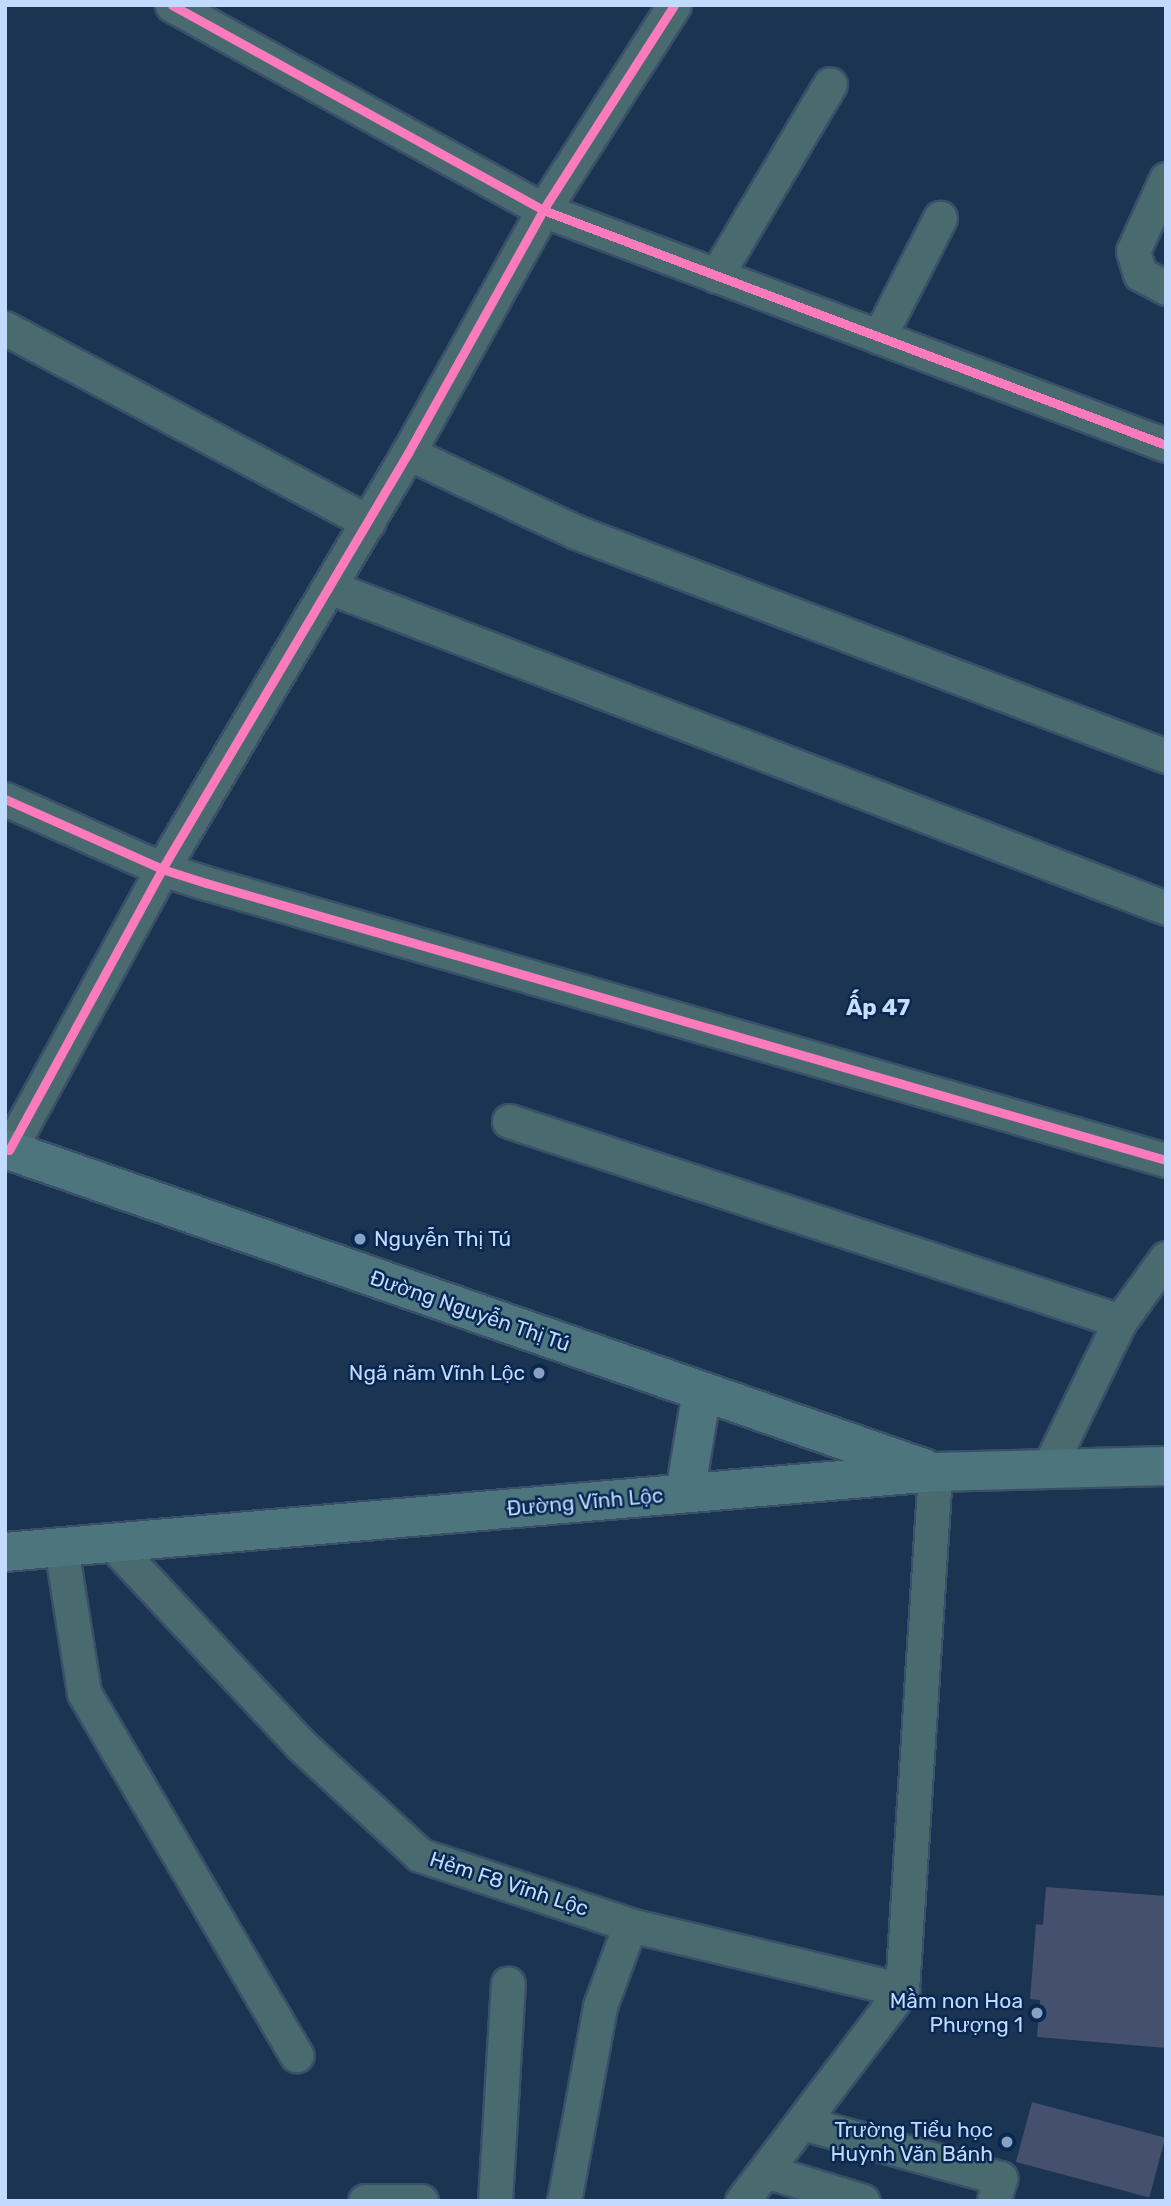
<!DOCTYPE html>
<html>
<head>
<meta charset="utf-8">
<style>
	body { margin:0 }
	#map { position:relative; width:1171px; height:2206px; overflow:hidden; background:#1b3452; font-family:Rubik,sans-serif }
	div>[style] { position:absolute }
	.building>* { inset:0; background:#44506e; transform-origin:0 0 }
	.roads { filter:drop-shadow(2px 0 #3a4f68) drop-shadow(-2px 0 #3a4f68) drop-shadow(0 2px #3a4f68) drop-shadow(0 -2px #3a4f68) }
	.minor>* { height:33px; margin:-16.5px; padding:0 16.5px; transform-origin:16.5px; border-radius:16.5px; background:#496a6f }
	.major>* { height:38px; margin:-19px; padding:0 19px; transform-origin:19px; border-radius:19px; background:#4d757d }
	.cycleway>* { height:9px; margin:-4.5px; padding:0 4.5px; transform-origin:4.5px; border-radius:4.5px; background:#fd7abc }
	.dots>* { width:19px; height:19px; translate:-50% -50%; box-sizing:border-box; border:4px solid #082852; border-radius:50% }
	span { translate:-50% -50%; white-space:nowrap; text-align:center; line-height:1.15; -webkit-text-stroke:5px #082852; paint-order:stroke }
	.poi-label { font-size:21px; color:#c2dafd }
	.left { translate:0 -50%; text-align:left }
	.right { translate:-100% -50%; text-align:right }
	.street-label { font-size:21px; color:#c2dafd }
	.neighbourhood-label { font-size:23px; color:#c9dcf8; font-weight:700 }
	.frame { position:absolute; inset:0; border:7px solid #c2dafd; pointer-events:none }
</style>
</head>
<body>
<div id="map">
	<div class="building">
		<div style="clip-path:polygon(1046px 1887px,1166px 1896px,1166px 2048px,1037px 2037px,1040px 2000px,1030px 1999px,1036px 1924px,1043px 1925px)"></div>
		<div style="left:1032px;top:2102px;width:138px;height:62px;rotate:15deg"></div>
	</div>
	<div class="roads">
		<div class="minor">
			<div style="left:172px;top:5px;width:424px;rotate:28.9deg"></div>
			<div style="left:543px;top:210px;width:666px;rotate:20.67deg"></div>
			<div style="left:1166px;top:179px;width:79px;rotate:114.6deg"></div>
			<div style="left:1133px;top:251px;width:24px;rotate:73deg"></div>
			<div style="left:1140px;top:274px;width:30px;rotate:28deg"></div>
			<div style="left:716px;top:276px;width:223px;rotate:-59.3deg"></div>
			<div style="left:5px;top:328px;width:412px;rotate:28.1deg"></div>
			<div style="left:879px;top:337px;width:134px;rotate:-62.9deg"></div>
			<div style="left:408px;top:453px;width:186px;rotate:25.2deg"></div>
			<div style="left:576px;top:532px;width:631px;rotate:20.79deg"></div>
			<div style="left:329px;top:587px;width:896px;rotate:20.98deg"></div>
			<div style="left:5px;top:799px;width:172px;rotate:24deg"></div>
			<div style="left:162px;top:869px;width:46px;rotate:17.7deg"></div>
			<div style="left:206px;top:883px;width:999px;rotate:16.1deg"></div>
			<div style="left:509px;top:1121px;width:643px;rotate:18.12deg"></div>
			<div style="left:9px;top:1150px;width:320px;rotate:-61.4deg"></div>
			<div style="left:162px;top:869px;width:483px;rotate:-59.4deg"></div>
			<div style="left:408px;top:453px;width:278px;rotate:-60.9deg"></div>
			<div style="left:543px;top:210px;width:243px;rotate:-57.4deg"></div>
			<div style="left:1049px;top:1467px;width:162px;rotate:-64.1deg"></div>
			<div style="left:1120px;top:1321px;width:78px;rotate:-53.9deg"></div>
			<div style="left:111px;top:1542px;width:277px;rotate:46.9deg"></div>
			<div style="left:300px;top:1744px;width:163px;rotate:42.8deg"></div>
			<div style="left:420px;top:1855px;width:221px;rotate:18.4deg"></div>
			<div style="left:630px;top:1925px;width:280px;rotate:13.4deg"></div>
			<div style="left:61px;top:1547px;width:148px;rotate:81deg"></div>
			<div style="left:84px;top:1693px;width:420px;rotate:59.6deg"></div>
			<div style="left:803px;top:2123px;width:205px;rotate:15.6deg"></div>
			<div style="left:1000px;top:2178px;width:24px;rotate:105deg"></div>
			<div style="left:765px;top:2171px;width:102px;rotate:17deg"></div>
			<div style="left:365px;top:2201px;width:56px"></div>
			<div style="left:495px;top:2201px;width:218px;rotate:-86.6deg"></div>
			<div style="left:564px;top:2201px;width:198px;rotate:-79.5deg"></div>
			<div style="left:600px;top:2006px;width:86px;rotate:-69.7deg"></div>
			<div style="left:742px;top:2201px;width:265px;rotate:-52.8deg"></div>
			<div style="left:902px;top:1990px;width:519px;rotate:-86.35deg"></div>
		</div>
		<div class="major">
			<div style="left:5px;top:1149px;width:972px;rotate:19.16deg"></div>
			<div style="left:685px;top:1493px;width:103px;rotate:-80.5deg"></div>
			<div style="left:5px;top:1552px;width:933px;rotate:-4.92deg"></div>
			<div style="left:935px;top:1472px;width:231px;rotate:-1.5deg"></div>
		</div>
	</div>
	<div class="cycleway">
		<div style="left:172px;top:5px;width:424px;rotate:28.9deg"></div>
		<div style="left:543px;top:210px;width:666px;rotate:20.67deg"></div>
		<div style="left:5px;top:799px;width:172px;rotate:24deg"></div>
		<div style="left:162px;top:869px;width:46px;rotate:17.7deg"></div>
		<div style="left:206px;top:883px;width:999px;rotate:16.1deg"></div>
		<div style="left:9px;top:1150px;width:320px;rotate:-61.4deg"></div>
		<div style="left:162px;top:869px;width:483px;rotate:-59.4deg"></div>
		<div style="left:408px;top:453px;width:278px;rotate:-60.9deg"></div>
		<div style="left:543px;top:210px;width:243px;rotate:-57.4deg"></div>
	</div>
	<div class="dots">
		<div style="left:360px;top:1239px;background:#88a0c1"></div>
		<div style="left:539px;top:1373px;background:#88a0c1"></div>
		<div style="left:1037px;top:2013px;background:#88a0c1"></div>
		<div style="left:1007px;top:2142px;background:#88a0c1"></div>
	</div>
	<div class="poi-label">
		<span class="left" style="left:374px;top:1239px">Nguyễn Thị Tú</span>
		<span class="right" style="left:525px;top:1373px">Ngã năm Vĩnh Lộc</span>
		<span class="right" style="left:1023px;top:2013px">Mầm non Hoa<br>Phượng 1</span>
		<span class="right" style="left:993px;top:2142px">Trường Tiểu học<br>Huỳnh Văn Bánh</span>
	</div>
	<div class="street-label">
		<span style="left:470px;top:1311px;rotate:19deg">Đường Nguyễn Thị Tú</span>
		<span style="left:585px;top:1502px;rotate:-5deg">Đường Vĩnh Lộc</span>
		<span style="left:509px;top:1884px;rotate:18deg">Hẻm F8 Vĩnh Lộc</span>
	</div>
	<div class="neighbourhood-label">
		<span style="left:878px;top:1007px">Ấp 47</span>
	</div>
	<div class="frame"></div>
</div>
</body>
</html>
